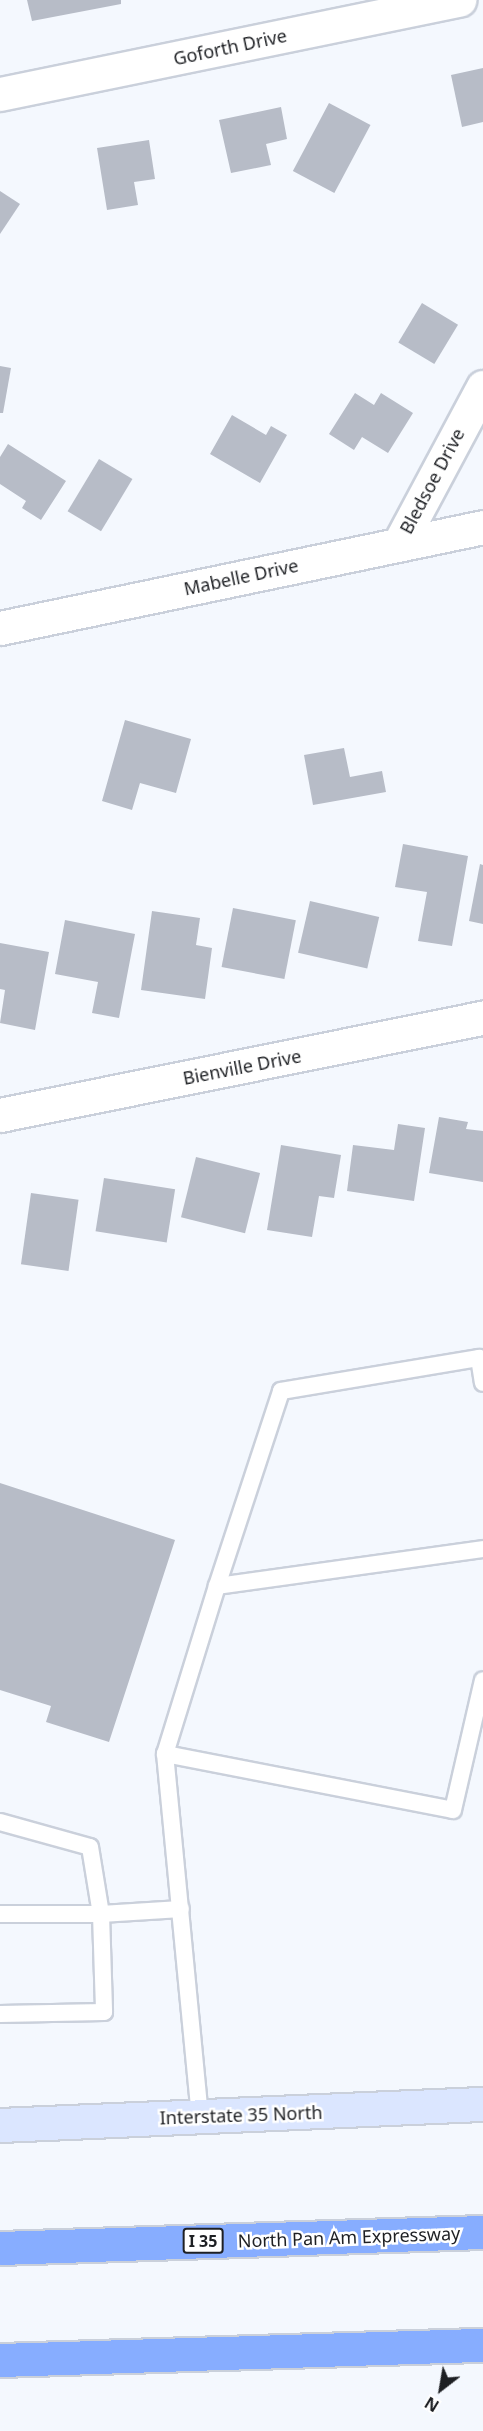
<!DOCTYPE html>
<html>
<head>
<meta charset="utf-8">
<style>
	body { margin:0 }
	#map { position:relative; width:483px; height:2431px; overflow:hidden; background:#f4f8fe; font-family:"Noto Sans",sans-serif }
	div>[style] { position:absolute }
	.building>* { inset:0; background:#b7bcc7; transform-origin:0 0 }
	.roads { filter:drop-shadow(2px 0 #cad0db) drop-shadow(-2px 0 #cad0db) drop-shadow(0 2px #cad0db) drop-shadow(0 -2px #cad0db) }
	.lane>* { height:16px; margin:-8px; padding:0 8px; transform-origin:8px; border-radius:8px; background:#fff }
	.street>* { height:33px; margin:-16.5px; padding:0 16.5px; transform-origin:16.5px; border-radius:16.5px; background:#fff }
	.secondary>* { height:33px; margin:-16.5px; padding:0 16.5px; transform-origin:16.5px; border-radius:16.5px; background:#dbe6ff }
	.highway>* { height:33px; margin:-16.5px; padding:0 16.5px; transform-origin:16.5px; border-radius:16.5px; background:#87adff }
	span { translate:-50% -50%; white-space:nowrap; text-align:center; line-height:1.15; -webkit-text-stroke:5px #fff; paint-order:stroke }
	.shield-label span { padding:2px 4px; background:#fff; border:2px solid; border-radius:4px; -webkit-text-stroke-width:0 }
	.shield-label { font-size:16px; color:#1e2024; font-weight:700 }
	.street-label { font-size:18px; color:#1e2024 }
	.north { position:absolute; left:411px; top:2359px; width:60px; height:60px; -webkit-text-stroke:4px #fff; paint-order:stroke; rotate:211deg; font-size:16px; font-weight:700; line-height:24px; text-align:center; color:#1e2024 }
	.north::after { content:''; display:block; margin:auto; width:21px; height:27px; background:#1e2024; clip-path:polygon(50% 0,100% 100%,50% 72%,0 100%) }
</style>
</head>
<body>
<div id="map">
	<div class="building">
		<div style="clip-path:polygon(27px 0,121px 0,121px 4px,32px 21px)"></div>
		<div style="clip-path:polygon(483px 68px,483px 122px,462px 127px,451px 75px)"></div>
		<div style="left:329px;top:103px;width:47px;height:77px;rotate:28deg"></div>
		<div style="clip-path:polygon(281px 107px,287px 139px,266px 144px,271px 165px,231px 173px,219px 120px)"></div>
		<div style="clip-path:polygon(149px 140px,155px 179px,134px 182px,138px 205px,107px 210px,97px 148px)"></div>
		<div style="clip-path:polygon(0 191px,20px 204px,0 234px)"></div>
		<div style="left:422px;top:303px;width:42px;height:46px;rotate:31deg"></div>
		<div style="clip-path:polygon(0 366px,11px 368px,3px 413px,0 413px)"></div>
		<div style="clip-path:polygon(355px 393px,374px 405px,381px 393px,413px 413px,388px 453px,362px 437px,354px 450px,329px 434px)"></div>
		<div style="clip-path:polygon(232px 415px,266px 435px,271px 426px,287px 435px,260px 483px,210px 454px)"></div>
		<div style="clip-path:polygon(8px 444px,66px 481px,41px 520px,22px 508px,26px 501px,0 484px,0 457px)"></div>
		<div style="left:99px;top:459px;width:39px;height:61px;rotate:31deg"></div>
		<div style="clip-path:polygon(125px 720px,191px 739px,176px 793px,140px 783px,132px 810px,102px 801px)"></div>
		<div style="clip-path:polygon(344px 748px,350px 777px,382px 771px,386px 792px,313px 805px,304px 755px)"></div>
		<div style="clip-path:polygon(403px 844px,468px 856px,452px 946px,418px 941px,427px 892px,395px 887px)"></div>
		<div style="clip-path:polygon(480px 864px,483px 865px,483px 924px,469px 921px)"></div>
		<div style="left:310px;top:901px;width:71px;height:53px;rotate:13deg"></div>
		<div style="left:233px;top:908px;width:64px;height:60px;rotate:11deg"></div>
		<div style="clip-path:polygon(152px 911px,200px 918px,196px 945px,212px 948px,205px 999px,141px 990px)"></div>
		<div style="clip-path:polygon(65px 920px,135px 934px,119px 1018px,92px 1013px,98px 982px,55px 974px)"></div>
		<div style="clip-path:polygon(0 943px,49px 952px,35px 1030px,0 1023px,5px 990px,0 989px)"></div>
		<div style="clip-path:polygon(439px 1117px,468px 1122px,466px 1129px,483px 1131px,483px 1182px,429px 1173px)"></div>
		<div style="clip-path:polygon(398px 1124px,425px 1128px,414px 1201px,347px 1191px,353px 1145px,394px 1150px)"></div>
		<div style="clip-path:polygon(281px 1145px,341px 1155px,334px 1198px,319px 1196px,312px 1237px,267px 1230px)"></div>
		<div style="left:196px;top:1157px;width:66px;height:62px;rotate:14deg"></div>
		<div style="left:104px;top:1178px;width:72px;height:54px;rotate:9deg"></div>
		<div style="left:31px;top:1193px;width:48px;height:72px;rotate:8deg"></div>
		<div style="clip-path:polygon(0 1483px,175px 1540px,109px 1742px,46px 1722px,51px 1706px,0 1690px)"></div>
	</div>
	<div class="roads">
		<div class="lane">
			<div style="left:217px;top:1586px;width:205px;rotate:-71.8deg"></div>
			<div style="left:281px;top:1391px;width:201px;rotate:-9.5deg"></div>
			<div style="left:479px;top:1358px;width:25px;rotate:81deg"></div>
			<div style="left:165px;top:1754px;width:293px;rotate:11deg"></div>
			<div style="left:453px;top:1810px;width:133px;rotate:-77deg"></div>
			<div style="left:0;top:1822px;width:93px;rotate:15.5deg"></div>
			<div style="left:90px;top:1847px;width:68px;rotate:80.7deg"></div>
			<div style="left:101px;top:1914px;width:98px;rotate:88.2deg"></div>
			<div style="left:104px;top:2012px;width:104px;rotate:178.9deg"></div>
			<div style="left:0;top:1914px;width:101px"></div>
			<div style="left:101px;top:1914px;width:80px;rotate:-3.6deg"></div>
			<div style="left:200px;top:2117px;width:365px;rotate:-95.5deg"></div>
			<div style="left:165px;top:1754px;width:176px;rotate:-72.8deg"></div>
			<div style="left:217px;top:1586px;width:269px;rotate:-7.9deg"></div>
		</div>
		<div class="street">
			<div style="left:0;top:94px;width:469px;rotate:-11.6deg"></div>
			<div style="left:399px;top:544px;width:178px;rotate:-61.9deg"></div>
			<div style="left:0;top:628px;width:493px;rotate:-11.8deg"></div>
			<div style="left:0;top:1115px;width:493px;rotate:-11.4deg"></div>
		</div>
		<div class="secondary">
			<div style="left:0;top:2125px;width:483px;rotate:-2.5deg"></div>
		</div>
		<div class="highway">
			<div style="left:0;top:2248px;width:483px;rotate:-1.9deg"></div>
			<div style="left:0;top:2360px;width:483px;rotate:-1.8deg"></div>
		</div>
	</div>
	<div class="shield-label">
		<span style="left:203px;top:2241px">I 35</span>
	</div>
	<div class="street-label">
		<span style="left:230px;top:47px;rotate:-12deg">Goforth Drive</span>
		<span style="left:432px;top:481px;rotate:-62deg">Bledsoe Drive</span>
		<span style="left:241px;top:577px;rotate:-12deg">Mabelle Drive</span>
		<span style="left:242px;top:1067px;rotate:-11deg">Bienville Drive</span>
		<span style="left:241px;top:2115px;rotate:-2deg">Interstate 35 North</span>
		<span style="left:349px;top:2237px;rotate:-2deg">North Pan Am Expressway</span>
	</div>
	<div class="north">N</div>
</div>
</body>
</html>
